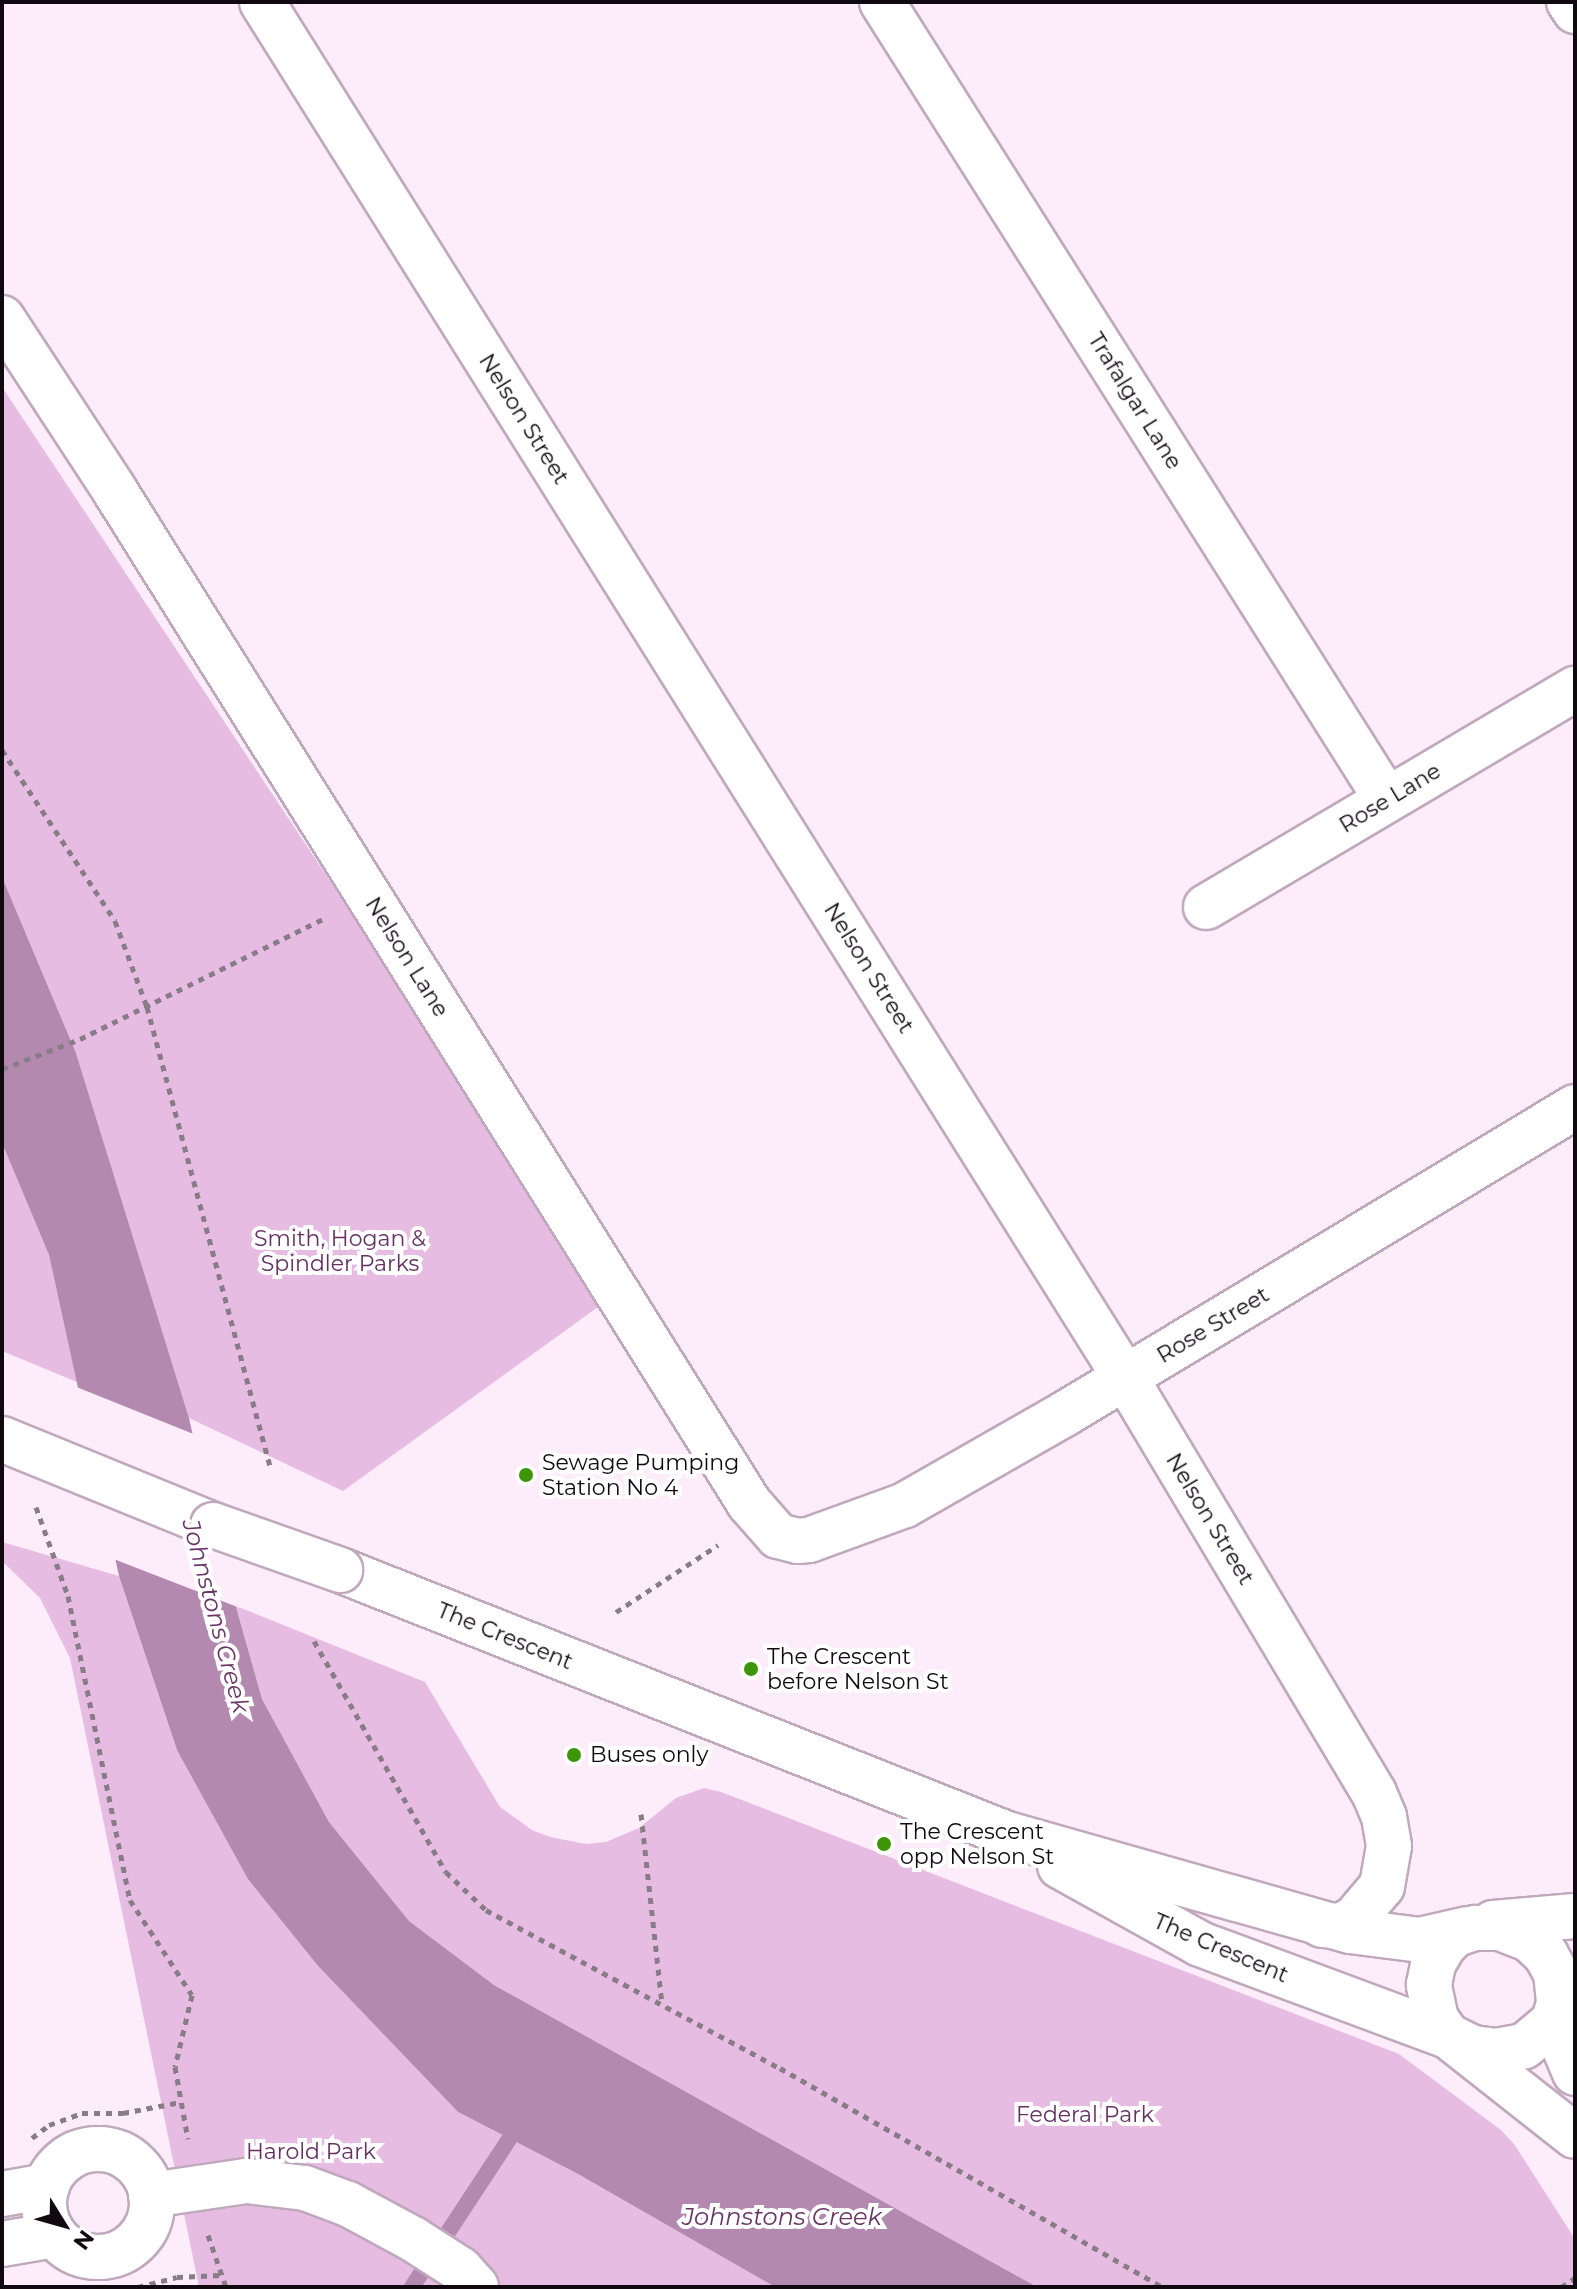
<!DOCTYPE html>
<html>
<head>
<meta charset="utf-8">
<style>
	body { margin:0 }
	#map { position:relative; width:1577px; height:2289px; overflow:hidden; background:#fdedfb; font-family:Montserrat,sans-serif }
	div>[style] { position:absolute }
	.green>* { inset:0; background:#e7bce2 }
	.water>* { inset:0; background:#b489b0 }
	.pier>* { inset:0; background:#fdedfb }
	.stream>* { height:16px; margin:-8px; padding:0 8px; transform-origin:8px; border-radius:8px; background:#b489b0 }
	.path>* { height:5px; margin-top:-2.5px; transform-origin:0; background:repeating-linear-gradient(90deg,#887c87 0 6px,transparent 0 12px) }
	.roads { filter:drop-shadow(2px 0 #c0a8bd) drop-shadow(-2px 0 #c0a8bd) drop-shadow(0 2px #c0a8bd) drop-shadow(0 -2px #c0a8bd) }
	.minor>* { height:44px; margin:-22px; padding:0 22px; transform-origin:22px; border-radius:22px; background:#fff }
	.minor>.ring { margin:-22px; padding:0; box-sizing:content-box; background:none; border:44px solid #fff; border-radius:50% }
	.major>* { height:44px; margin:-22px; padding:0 22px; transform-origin:22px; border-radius:22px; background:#fff }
	.bridges { filter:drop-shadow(2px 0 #c0a8bd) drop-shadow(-2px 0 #c0a8bd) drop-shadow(0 2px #c0a8bd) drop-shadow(0 -2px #c0a8bd) }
	.major-bridge>* { height:44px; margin:-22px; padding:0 22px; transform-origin:22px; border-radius:22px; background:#fff }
	.dots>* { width:22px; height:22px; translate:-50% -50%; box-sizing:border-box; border:4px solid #fff; border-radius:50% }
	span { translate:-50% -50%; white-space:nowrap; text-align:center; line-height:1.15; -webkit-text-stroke:8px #fff; paint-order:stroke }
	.street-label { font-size:22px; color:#110910 }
	.park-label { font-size:22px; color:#652f62 }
	.poi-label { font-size:22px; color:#110910 }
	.left { translate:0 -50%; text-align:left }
	.water-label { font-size:24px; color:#693366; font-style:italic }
	.frame { position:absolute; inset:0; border:4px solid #110910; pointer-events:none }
	.north { position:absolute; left:24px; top:2185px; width:80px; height:80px; -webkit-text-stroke:6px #fff; paint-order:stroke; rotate:127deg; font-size:22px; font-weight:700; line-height:32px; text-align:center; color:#110910 }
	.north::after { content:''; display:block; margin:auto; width:28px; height:36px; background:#110910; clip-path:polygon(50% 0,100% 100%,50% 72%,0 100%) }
</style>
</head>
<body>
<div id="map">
	<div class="green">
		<div style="clip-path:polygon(2px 387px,457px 1072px,531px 1188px,598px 1307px,343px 1491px,189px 1418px,76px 1053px,2px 877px)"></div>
		<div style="clip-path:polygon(2px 1143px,49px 1255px,77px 1382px,2px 1351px)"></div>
		<div style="clip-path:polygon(2px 1542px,119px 1576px,177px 1750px,319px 1967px,458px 2112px,578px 2174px,775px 2287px,199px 2287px,70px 1658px,40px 1598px,2px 1561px)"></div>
		<div style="clip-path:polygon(236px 1606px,425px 1682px,500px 1807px,532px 1830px,550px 1837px,586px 1844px,606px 1842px,639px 1828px,676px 1798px,704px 1788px,721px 1792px,1399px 2054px,1501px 2130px,1514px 2144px,1575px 2239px,1575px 2287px,1037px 2287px,494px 1985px,409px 1921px,329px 1822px,262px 1699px)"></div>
	</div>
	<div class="water">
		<div style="clip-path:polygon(2px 877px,76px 1053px,189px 1418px,213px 1525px,262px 1699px,329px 1822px,409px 1921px,494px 1985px,1037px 2287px,775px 2287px,578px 2174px,458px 2112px,319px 1967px,248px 1879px,177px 1750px,119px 1576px,49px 1255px,2px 1143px)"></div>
	</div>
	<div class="pier">
		<div style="clip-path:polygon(74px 1386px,196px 1435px,240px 1608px,111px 1558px)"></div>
	</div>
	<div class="stream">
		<div style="left:412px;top:2287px;width:199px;rotate:-56.7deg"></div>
	</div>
	<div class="path">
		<div style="left:2px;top:750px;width:205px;rotate:56.5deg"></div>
		<div style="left:115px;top:921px;width:92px;rotate:69.6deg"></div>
		<div style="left:147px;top:1007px;width:478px;rotate:75deg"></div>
		<div style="left:2px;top:1069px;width:84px;rotate:-21deg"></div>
		<div style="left:80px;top:1039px;width:275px;rotate:-26.3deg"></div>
		<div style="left:36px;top:1507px;width:95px;rotate:70.2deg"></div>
		<div style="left:68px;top:1596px;width:310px;rotate:78.5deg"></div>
		<div style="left:130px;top:1900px;width:113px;rotate:56.9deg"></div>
		<div style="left:192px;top:1995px;width:74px;rotate:103.3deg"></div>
		<div style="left:175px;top:2067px;width:73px;rotate:79.8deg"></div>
		<div style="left:616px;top:1612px;width:122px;rotate:-33.3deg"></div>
		<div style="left:314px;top:1641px;width:266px;rotate:60.3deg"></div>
		<div style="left:446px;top:1872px;width:55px;rotate:43.5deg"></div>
		<div style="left:486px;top:1910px;width:334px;rotate:28.3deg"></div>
		<div style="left:780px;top:2068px;width:441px;rotate:29.8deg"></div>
		<div style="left:641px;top:1814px;width:191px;rotate:83.7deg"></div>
		<div style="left:32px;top:2138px;width:21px;rotate:-37deg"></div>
		<div style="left:49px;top:2125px;width:35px;rotate:-20deg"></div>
		<div style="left:82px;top:2113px;width:41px"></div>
		<div style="left:123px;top:2113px;width:59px;rotate:-10.7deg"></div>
		<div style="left:208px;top:2235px;width:55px;rotate:70.9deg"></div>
		<div style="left:138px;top:2287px;width:40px;rotate:-14.4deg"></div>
		<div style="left:177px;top:2277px;width:44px;rotate:-2.6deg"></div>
		<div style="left:1561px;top:2287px;width:17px;rotate:-33deg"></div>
	</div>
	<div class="roads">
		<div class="minor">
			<div style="left:262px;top:2px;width:1623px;rotate:57.89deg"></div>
			<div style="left:1125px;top:1377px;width:485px;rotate:59.1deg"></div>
			<div style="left:1374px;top:1793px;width:26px;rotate:67deg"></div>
			<div style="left:1384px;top:1817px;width:29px;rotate:80deg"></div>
			<div style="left:1389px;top:1846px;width:41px;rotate:99.9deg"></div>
			<div style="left:1382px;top:1886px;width:42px;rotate:130.2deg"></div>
			<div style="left:1355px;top:1918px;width:16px;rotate:150deg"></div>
			<div style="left:1341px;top:1926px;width:19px;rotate:-177deg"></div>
			<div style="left:882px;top:2px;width:944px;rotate:57.67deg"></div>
			<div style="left:1569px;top:2px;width:11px;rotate:56deg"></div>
			<div style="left:2px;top:318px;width:207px;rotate:56.8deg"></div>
			<div style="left:115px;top:491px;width:1194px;rotate:57.93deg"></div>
			<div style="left:749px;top:1503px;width:44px;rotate:48.7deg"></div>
			<div style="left:778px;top:1536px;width:21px;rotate:14deg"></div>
			<div style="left:798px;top:1541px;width:11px;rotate:-5deg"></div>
			<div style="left:809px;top:1540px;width:102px;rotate:-20deg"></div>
			<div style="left:905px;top:1505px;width:185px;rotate:-29.7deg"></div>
			<div style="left:1066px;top:1413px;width:594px;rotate:-31.01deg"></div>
			<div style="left:1206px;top:907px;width:429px;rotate:-30.6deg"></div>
			<div style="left:1557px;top:2011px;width:37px;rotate:79deg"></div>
			<div style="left:1564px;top:2047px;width:28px;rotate:67deg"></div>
			<div style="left:1453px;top:2040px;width:155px;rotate:38.2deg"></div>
			<div class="ring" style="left:44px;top:2149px;width:64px;height:64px"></div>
			<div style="left:2px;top:2194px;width:46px;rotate:-10.1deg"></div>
			<div style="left:151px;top:2195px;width:96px;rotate:-8.4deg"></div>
			<div style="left:246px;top:2181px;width:59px;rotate:6.8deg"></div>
			<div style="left:305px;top:2188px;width:46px;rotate:20.4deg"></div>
			<div style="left:348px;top:2204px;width:74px;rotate:28.3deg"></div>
			<div style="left:413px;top:2239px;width:56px;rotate:32.6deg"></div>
			<div style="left:460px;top:2269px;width:24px;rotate:48deg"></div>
			<div style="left:2px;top:2244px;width:53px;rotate:-9.8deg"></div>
		</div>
		<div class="major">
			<div style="left:2px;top:1439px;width:228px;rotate:22.2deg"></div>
			<div style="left:340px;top:1570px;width:717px;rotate:21.59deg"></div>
			<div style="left:1007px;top:1834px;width:356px;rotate:15.8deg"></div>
			<div style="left:1350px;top:1931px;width:71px;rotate:7.3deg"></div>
			<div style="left:1420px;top:1940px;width:49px;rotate:-12.9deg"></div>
			<div style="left:1060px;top:1866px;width:160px;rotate:29.1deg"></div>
			<div style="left:1200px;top:1944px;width:265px;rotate:20.4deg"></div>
			<div style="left:1493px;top:1923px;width:82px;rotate:-4.9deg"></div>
			<div style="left:1475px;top:1928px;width:25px"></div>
			<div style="left:1500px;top:1928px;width:31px;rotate:21deg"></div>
			<div style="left:1529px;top:1939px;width:23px;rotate:43deg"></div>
			<div style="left:1546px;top:1955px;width:21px;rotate:61deg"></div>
			<div style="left:1556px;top:1973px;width:31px;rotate:84deg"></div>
			<div style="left:1559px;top:2004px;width:19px;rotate:108deg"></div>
			<div style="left:1553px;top:2022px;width:38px;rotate:140deg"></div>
			<div style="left:1524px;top:2046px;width:27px;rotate:170deg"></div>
			<div style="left:1497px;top:2051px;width:24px;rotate:-173deg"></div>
			<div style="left:1473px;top:2048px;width:28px;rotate:-154deg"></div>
			<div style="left:1448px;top:2036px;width:21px;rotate:-125deg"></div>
			<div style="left:1436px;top:2019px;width:35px;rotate:-102deg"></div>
			<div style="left:1429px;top:1985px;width:21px;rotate:-79deg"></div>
			<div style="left:1433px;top:1964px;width:22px;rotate:-60deg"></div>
			<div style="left:1444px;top:1945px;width:16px;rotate:-43deg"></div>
			<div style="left:1456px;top:1934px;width:20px;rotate:-18deg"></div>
		</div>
	</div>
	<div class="bridges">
		<div class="major-bridge">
			<div style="left:213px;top:1525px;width:135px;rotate:19.5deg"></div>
		</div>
	</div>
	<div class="dots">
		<div style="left:526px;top:1475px;background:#3d9507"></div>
		<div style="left:751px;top:1669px;background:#3d9507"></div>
		<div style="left:574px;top:1755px;background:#3d9507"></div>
		<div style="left:884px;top:1844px;background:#3d9507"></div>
	</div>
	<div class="street-label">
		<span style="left:1135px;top:401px;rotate:58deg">Trafalgar Lane</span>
		<span style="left:524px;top:419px;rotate:58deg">Nelson Street</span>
		<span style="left:1390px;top:798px;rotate:-31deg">Rose Lane</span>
		<span style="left:407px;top:957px;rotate:58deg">Nelson Lane</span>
		<span style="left:869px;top:968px;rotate:58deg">Nelson Street</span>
		<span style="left:1213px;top:1325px;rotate:-31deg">Rose Street</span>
		<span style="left:1210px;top:1519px;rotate:59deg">Nelson Street</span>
		<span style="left:505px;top:1636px;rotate:22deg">The Crescent</span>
		<span style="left:1221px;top:1948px;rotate:23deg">The Crescent</span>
	</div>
	<div class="park-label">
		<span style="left:340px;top:1251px">Smith, Hogan &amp;<br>Spindler Parks</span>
		<span style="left:1085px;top:2115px">Federal Park</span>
		<span style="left:311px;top:2152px">Harold Park</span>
	</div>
	<div class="poi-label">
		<span class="left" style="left:542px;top:1475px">Sewage Pumping<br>Station No 4</span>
		<span class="left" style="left:767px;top:1669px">The Crescent<br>before Nelson St</span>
		<span class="left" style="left:590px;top:1755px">Buses only</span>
		<span class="left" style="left:900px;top:1844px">The Crescent<br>opp Nelson St</span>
	</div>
	<div class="water-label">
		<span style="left:216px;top:1616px;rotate:75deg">Johnstons Creek</span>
		<span style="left:782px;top:2217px">Johnstons Creek</span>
	</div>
	<div class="frame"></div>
	<div class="north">N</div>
</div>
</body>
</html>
